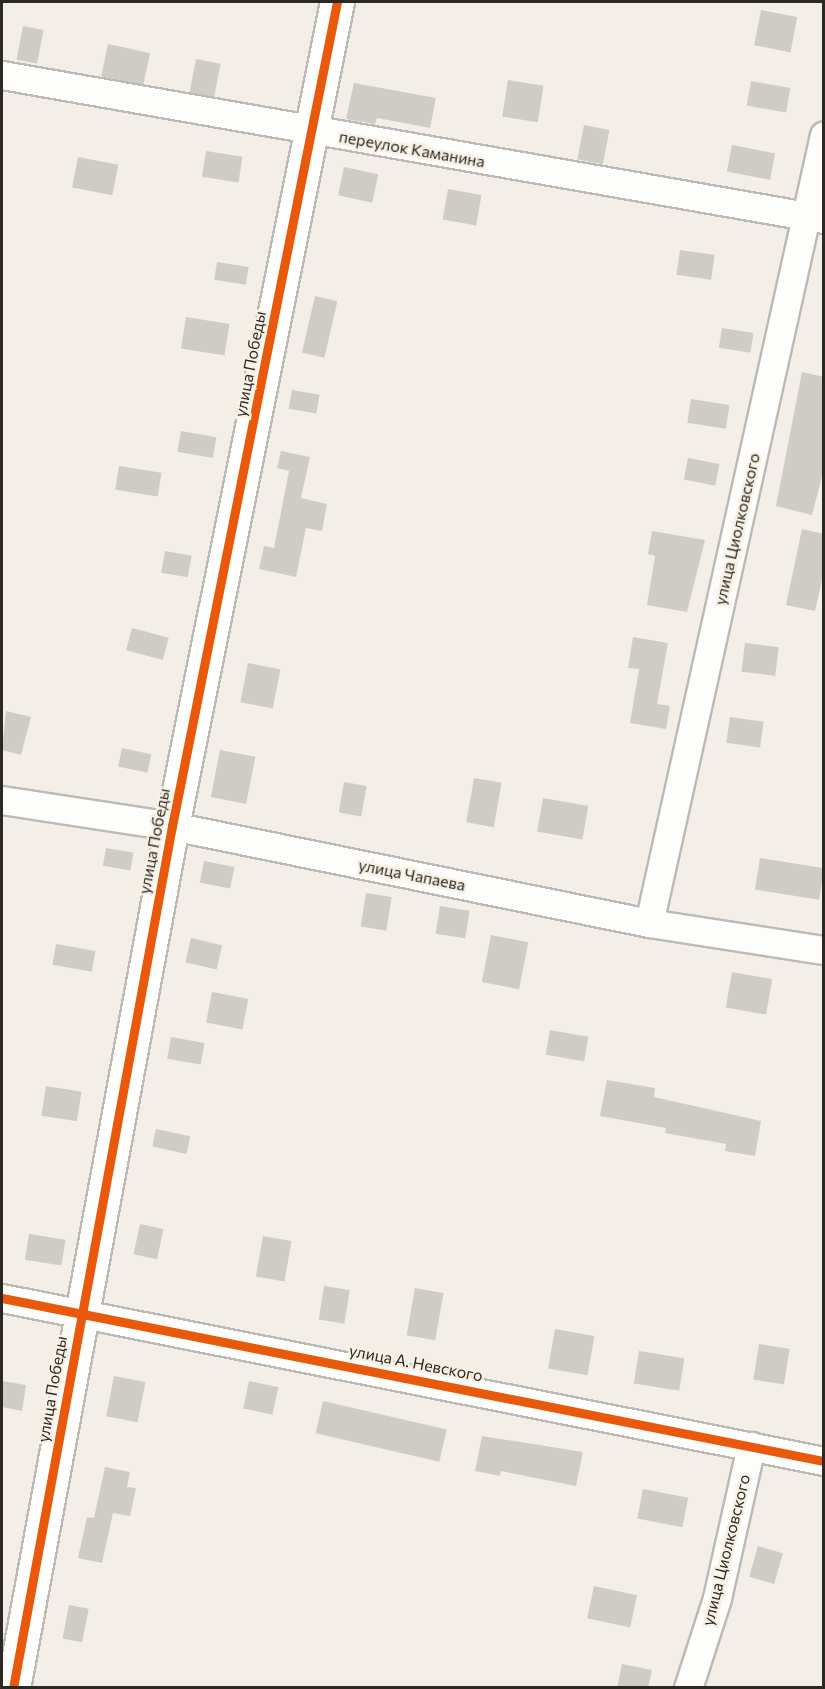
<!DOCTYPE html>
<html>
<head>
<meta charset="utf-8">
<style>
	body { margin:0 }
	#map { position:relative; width:825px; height:1689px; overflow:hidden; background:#f3efe8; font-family:Commissioner,sans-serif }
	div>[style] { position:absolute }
	.building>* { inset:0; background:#cfccc6; transform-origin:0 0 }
	.roads { filter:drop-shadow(2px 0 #bdbab5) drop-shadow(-2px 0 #bdbab5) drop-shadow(0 2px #bdbab5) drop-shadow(0 -2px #bdbab5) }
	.street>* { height:27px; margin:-13.5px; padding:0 13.5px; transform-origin:13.5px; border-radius:13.5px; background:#fdfdfc }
	.secondary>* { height:33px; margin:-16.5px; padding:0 16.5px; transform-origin:16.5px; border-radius:16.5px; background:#fdfdfc }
	.cycleway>* { height:9px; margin:-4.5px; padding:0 4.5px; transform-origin:4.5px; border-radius:4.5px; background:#e8590c }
	span { translate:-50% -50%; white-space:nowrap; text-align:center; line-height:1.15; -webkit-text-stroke:5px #f7f0e4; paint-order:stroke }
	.street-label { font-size:16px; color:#2c2925 }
	.frame { position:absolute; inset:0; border:3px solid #2c2925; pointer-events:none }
</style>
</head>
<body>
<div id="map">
	<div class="building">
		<div style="left:761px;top:10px;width:37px;height:36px;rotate:11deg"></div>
		<div style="left:23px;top:26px;width:21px;height:34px;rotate:11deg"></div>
		<div style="left:108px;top:44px;width:43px;height:33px;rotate:12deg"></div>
		<div style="left:196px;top:59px;width:25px;height:34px;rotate:11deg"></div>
		<div style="left:508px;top:80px;width:36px;height:37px;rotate:9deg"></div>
		<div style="left:751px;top:81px;width:40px;height:25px;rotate:10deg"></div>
		<div style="clip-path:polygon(354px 83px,436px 98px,430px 128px,377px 118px,375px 124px,346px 119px)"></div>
		<div style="left:584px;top:125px;width:26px;height:35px;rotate:11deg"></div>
		<div style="left:732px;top:145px;width:44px;height:27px;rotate:11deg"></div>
		<div style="left:206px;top:151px;width:37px;height:26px;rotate:9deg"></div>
		<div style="left:78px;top:157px;width:41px;height:31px;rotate:11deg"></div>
		<div style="left:344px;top:167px;width:35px;height:29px;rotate:12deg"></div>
		<div style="left:448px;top:189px;width:34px;height:31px;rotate:10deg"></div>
		<div style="left:680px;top:250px;width:35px;height:25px;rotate:8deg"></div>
		<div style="left:217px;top:262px;width:32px;height:18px;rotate:9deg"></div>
		<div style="left:315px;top:296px;width:23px;height:58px;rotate:13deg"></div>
		<div style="left:186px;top:317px;width:44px;height:32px;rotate:9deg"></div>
		<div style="left:722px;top:328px;width:32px;height:20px;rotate:9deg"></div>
		<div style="clip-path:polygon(802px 372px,824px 377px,824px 469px,812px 515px,776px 506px)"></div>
		<div style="left:292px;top:390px;width:28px;height:19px;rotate:10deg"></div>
		<div style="left:691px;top:399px;width:39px;height:24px;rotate:9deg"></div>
		<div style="left:181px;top:431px;width:36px;height:21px;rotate:10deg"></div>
		<div style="clip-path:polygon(281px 451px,310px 457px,301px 498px,327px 504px,322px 531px,306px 528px,296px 577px,259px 569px,264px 546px,274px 548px,289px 471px,277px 468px)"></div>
		<div style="left:688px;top:458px;width:32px;height:22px;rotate:11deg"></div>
		<div style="left:119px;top:466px;width:43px;height:24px;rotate:9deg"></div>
		<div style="clip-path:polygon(802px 529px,824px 534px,824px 572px,815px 611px,786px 605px)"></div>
		<div style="clip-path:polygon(652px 531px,705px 540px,687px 612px,647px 605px,655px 556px,648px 554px)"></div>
		<div style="left:165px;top:551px;width:27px;height:22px;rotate:10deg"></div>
		<div style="left:132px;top:628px;width:38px;height:23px;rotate:15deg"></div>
		<div style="clip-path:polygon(633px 637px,668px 643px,657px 704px,670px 706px,666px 729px,630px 723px,639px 669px,628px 668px)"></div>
		<div style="left:745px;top:643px;width:34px;height:29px;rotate:7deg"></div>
		<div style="left:248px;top:663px;width:33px;height:40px;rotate:11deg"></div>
		<div style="clip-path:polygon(6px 711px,31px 717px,21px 755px,2px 750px)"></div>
		<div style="left:730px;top:717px;width:34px;height:26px;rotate:8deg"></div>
		<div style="left:122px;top:748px;width:30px;height:19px;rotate:12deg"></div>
		<div style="left:220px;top:750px;width:36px;height:48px;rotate:11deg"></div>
		<div style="left:474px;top:778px;width:28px;height:45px;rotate:10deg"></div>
		<div style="left:344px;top:782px;width:23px;height:31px;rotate:10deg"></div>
		<div style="left:543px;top:798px;width:46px;height:34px;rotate:10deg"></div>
		<div style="left:106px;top:848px;width:28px;height:18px;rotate:10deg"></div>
		<div style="left:760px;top:858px;width:65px;height:32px;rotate:9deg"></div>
		<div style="left:204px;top:861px;width:31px;height:22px;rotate:11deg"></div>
		<div style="left:366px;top:893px;width:26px;height:34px;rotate:9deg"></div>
		<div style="left:440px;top:906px;width:30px;height:28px;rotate:9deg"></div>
		<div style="left:491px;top:935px;width:38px;height:48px;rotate:11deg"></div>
		<div style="left:191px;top:938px;width:32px;height:25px;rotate:13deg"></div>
		<div style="left:56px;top:944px;width:40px;height:21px;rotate:10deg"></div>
		<div style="left:732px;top:972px;width:41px;height:36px;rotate:10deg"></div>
		<div style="left:212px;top:992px;width:37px;height:31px;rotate:11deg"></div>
		<div style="left:550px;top:1030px;width:39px;height:25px;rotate:10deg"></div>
		<div style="left:171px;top:1037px;width:34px;height:22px;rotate:10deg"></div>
		<div style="clip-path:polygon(607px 1080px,655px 1088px,654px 1097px,761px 1121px,755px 1156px,725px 1151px,726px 1144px,665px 1133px,666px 1128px,600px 1116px)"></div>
		<div style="left:46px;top:1086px;width:36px;height:30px;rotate:9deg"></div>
		<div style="left:156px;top:1129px;width:35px;height:18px;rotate:12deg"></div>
		<div style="left:140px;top:1224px;width:24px;height:31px;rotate:12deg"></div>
		<div style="left:29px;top:1234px;width:37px;height:26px;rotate:9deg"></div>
		<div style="left:263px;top:1236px;width:29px;height:41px;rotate:10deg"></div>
		<div style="left:324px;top:1286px;width:26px;height:34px;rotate:9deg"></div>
		<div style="left:415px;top:1288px;width:29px;height:48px;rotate:10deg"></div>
		<div style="left:555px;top:1329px;width:40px;height:40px;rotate:10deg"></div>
		<div style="left:759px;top:1344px;width:31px;height:36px;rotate:9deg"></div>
		<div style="left:639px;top:1351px;width:46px;height:33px;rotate:9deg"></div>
		<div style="left:114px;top:1376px;width:32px;height:41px;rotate:11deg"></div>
		<div style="clip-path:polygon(2px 1381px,26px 1385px,22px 1411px,2px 1407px)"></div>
		<div style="left:249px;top:1381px;width:30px;height:28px;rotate:12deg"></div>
		<div style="left:323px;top:1401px;width:127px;height:33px;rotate:13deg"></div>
		<div style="clip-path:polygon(482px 1436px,583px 1452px,576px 1486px,501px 1471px,500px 1476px,475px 1471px)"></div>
		<div style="clip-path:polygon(105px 1467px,130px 1472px,127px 1487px,136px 1488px,130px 1516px,113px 1513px,102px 1563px,78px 1558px,87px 1517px,94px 1518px)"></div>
		<div style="left:643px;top:1489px;width:46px;height:30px;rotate:11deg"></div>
		<div style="left:758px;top:1546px;width:26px;height:32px;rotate:16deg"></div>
		<div style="left:594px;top:1586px;width:44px;height:33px;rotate:12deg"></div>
		<div style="left:69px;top:1605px;width:20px;height:34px;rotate:11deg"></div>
		<div style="clip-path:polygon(622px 1664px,652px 1670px,648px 1688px,617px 1688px)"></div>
	</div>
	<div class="roads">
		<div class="street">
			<div style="left:2px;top:75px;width:835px;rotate:9.94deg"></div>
			<div style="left:2px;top:800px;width:172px;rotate:8.7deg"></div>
			<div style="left:172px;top:826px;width:487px;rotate:11.5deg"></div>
			<div style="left:649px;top:923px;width:177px;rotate:8.8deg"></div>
			<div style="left:649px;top:923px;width:807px;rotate:-77.48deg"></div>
			<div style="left:2px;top:1298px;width:838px;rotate:11.22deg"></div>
			<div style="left:688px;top:1688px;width:95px;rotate:-72.1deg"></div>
			<div style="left:717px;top:1598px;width:156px;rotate:-77.4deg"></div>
		</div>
		<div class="secondary">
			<div style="left:13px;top:1688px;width:877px;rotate:-79.55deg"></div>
			<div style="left:172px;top:826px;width:840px;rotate:-78.68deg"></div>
		</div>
	</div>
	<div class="cycleway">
		<div style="left:2px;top:1298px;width:838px;rotate:11.22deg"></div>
		<div style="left:13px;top:1688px;width:877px;rotate:-79.55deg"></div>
		<div style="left:172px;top:826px;width:840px;rotate:-78.68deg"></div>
	</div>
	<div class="street-label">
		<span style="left:412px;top:149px;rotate:10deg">переулок Каманина</span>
		<span style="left:250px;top:364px;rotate:-79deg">улица Победы</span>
		<span style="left:737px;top:529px;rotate:-77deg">улица Циолковского</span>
		<span style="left:154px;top:841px;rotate:-79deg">улица Победы</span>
		<span style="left:412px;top:875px;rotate:11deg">улица Чапаева</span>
		<span style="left:416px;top:1363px;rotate:11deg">улица А. Невского</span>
		<span style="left:52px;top:1389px;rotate:-80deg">улица Победы</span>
		<span style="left:726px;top:1550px;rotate:-76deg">улица Циолковского</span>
	</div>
	<div class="frame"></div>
</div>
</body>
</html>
